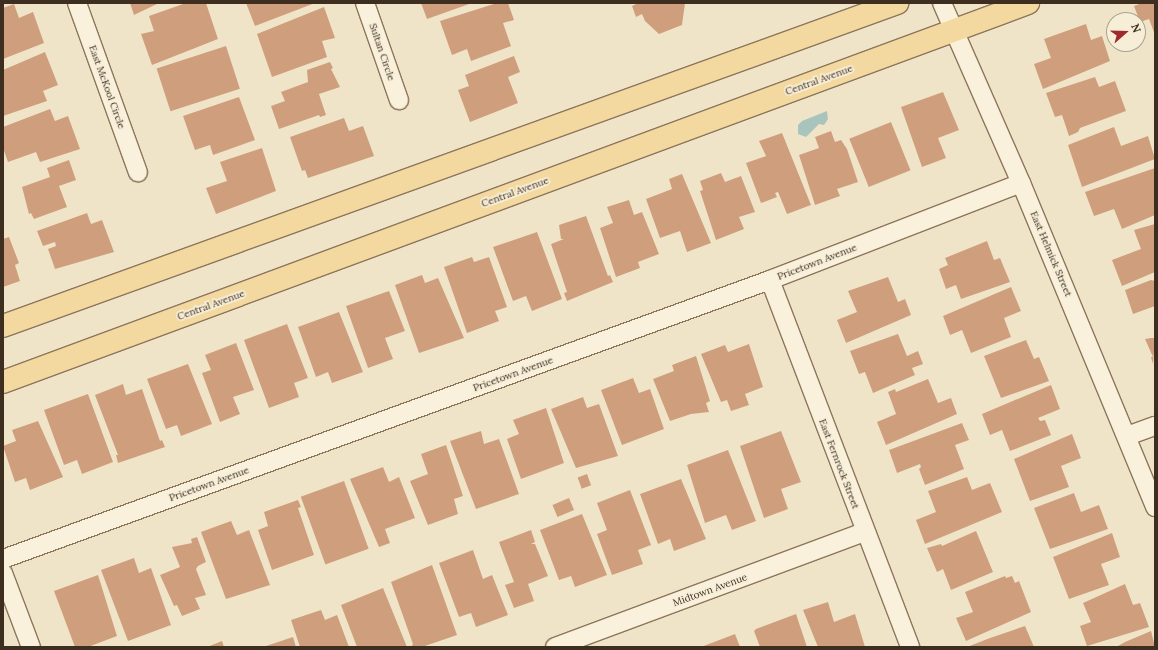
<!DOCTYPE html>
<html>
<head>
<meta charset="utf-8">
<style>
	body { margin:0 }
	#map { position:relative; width:1158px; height:650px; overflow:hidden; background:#f0e4c8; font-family:Lora,serif }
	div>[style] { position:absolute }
	.water>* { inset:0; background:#a9c4bc }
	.building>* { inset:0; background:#cf9f7d; transform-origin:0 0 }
	.roads { filter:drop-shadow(1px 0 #8d765c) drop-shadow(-1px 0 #8d765c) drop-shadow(0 1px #8d765c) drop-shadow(0 -1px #8d765c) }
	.minor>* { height:18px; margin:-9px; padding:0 9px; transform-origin:9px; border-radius:9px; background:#faf1dc }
	.primary>* { height:22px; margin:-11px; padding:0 11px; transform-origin:11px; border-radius:11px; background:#f3d9a0 }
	span { translate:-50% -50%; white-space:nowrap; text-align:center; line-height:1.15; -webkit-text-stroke:3.5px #f7eed8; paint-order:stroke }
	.street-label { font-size:10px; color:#3d2e20 }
	.frame { position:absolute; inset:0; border:4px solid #3d2e20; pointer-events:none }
	.north { position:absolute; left:1106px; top:12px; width:40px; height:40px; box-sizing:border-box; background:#f7eed8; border:1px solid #ada18e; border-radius:50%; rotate:70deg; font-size:11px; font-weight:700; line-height:16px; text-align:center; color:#3d2e20 }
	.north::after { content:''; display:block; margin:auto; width:14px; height:18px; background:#9e2a2b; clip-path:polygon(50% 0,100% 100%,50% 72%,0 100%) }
</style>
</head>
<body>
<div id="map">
	<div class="water">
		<div style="clip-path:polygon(827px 111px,828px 119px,824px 125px,819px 124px,806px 137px,798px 134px,798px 125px,802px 121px)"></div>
	</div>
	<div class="building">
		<div style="clip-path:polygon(130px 3px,159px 3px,134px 15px)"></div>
		<div style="clip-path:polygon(186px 3px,206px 3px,218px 39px,152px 65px,141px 34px,154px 31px,149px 16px)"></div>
		<div style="clip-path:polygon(246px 3px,315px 3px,255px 26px)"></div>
		<div style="clip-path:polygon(421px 3px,472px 3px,427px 19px)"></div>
		<div style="clip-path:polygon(497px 3px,508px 3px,514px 20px,503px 23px,511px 46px,471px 61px,467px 49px,452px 55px,440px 21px)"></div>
		<div style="clip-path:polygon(638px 3px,685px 3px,682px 25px,659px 34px,645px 21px,642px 14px,636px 17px,632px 6px)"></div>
		<div style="clip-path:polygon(1142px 3px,1155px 3px,1155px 35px,1149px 19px,1140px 22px,1134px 6px)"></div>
		<div style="clip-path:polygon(14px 4px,19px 18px,33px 12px,44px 43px,3px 59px,3px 8px)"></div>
		<div style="clip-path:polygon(324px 7px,335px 38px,322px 41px,327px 57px,272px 77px,257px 34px)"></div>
		<div style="clip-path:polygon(1086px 24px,1091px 40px,1102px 36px,1110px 61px,1043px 89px,1034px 64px,1051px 58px,1044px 39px)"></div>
		<div style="left:226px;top:46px;width:45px;height:73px;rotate:72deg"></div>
		<div style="clip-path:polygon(45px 52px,58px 85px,43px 91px,47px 101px,3px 116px,3px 70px)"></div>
		<div style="clip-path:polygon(514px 56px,520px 72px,508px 77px,518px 103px,470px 122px,458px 90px,469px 86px,465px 75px)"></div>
		<div style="clip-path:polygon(330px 62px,333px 68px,331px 69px,340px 87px,319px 94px,326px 115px,320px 117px,319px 115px,279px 129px,271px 106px,285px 101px,281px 92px,308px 82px,307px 70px)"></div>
		<div style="clip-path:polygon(1095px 77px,1099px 87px,1115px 81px,1126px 111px,1080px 128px,1078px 132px,1069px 136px,1062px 115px,1055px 117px,1046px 93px)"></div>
		<div style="clip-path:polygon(943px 92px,959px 130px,938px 138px,946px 158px,922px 167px,901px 107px)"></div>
		<div style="clip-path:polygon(239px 97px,255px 140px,213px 155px,210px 145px,195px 150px,183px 116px)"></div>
		<div style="clip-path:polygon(50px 109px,55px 121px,68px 116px,80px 149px,40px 162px,36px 152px,8px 162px,3px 148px,3px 127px)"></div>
		<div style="clip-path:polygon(344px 118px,349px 131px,363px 126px,374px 156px,308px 178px,305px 170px,302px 171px,290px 137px)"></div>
		<div style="left:891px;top:122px;width:52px;height:45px;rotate:68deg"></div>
		<div style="clip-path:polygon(1114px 127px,1121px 146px,1148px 136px,1155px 159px,1082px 187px,1068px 145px)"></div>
		<div style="clip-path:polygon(831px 131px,835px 142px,841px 140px,847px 149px,858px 182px,837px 189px,840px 196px,815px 205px,799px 155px,819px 148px,815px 137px)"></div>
		<div style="clip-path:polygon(782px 133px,811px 205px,787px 214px,778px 192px,775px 193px,777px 197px,761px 203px,746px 163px,766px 156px,759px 141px)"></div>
		<div style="clip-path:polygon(262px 148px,276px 191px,216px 214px,206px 188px,227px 181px,220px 162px)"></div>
		<div style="clip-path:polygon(69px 160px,76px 180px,59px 186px,67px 207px,34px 219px,31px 213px,29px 214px,22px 187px,50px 177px,47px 168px)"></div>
		<div style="clip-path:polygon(1155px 168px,1155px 215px,1122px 229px,1114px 209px,1094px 216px,1085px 192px)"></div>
		<div style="clip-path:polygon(721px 173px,725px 182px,741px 176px,755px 212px,739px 217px,744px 229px,716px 240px,700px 191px,703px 190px,700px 181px)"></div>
		<div style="clip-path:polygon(682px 174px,711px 243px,687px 252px,680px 231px,660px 238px,646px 199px,672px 189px,669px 179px)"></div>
		<div style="clip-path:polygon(629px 200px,634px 215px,642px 212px,659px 254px,638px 262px,640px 268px,616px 277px,600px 228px,613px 223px,607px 207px)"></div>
		<div style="clip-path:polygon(87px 213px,91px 224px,102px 220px,114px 252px,55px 269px,48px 249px,56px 246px,55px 242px,43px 246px,37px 231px)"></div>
		<div style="clip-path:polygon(586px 216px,608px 276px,610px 275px,613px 282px,567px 301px,564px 293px,567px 292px,551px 244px,564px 239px,561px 239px,559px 225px)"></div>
		<div style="clip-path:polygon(1155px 224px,1155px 272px,1122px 286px,1112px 260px,1141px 249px,1134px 230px)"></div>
		<div style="clip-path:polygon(537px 232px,562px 299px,532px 311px,526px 296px,513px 301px,493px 247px)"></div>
		<div style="clip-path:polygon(9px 237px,19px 263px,15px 265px,20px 281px,3px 287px,3px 239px)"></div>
		<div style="clip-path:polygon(987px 241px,994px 260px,1000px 258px,1010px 282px,961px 299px,956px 285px,946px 289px,939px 269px,948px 265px,945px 258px)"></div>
		<div style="clip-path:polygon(472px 257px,474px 262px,489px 257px,507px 307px,495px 311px,499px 321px,467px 333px,444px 267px)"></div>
		<div style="clip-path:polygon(422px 275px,425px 283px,438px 278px,464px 338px,419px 353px,395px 285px)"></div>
		<div style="clip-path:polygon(888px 277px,898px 302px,905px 299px,911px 315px,846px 343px,837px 320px,857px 312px,848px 291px)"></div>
		<div style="clip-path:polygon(1151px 280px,1155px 281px,1155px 306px,1133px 314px,1125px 290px)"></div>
		<div style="clip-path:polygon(1011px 287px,1021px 311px,1004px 318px,1011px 337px,971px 353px,962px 330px,950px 335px,943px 316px)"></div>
		<div style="clip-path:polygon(389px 291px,405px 331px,385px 338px,393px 359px,368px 368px,346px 306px)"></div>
		<div style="clip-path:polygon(339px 312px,363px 372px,332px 383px,328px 372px,316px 377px,298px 327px)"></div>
		<div style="clip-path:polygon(287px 324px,308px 378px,294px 383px,299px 397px,269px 408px,244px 340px)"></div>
		<div style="clip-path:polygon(898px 334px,907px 356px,918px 351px,923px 364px,912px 368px,915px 375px,873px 393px,865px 372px,859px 374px,850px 351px)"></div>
		<div style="clip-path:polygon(1151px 338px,1155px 338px,1153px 364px,1151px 357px,1153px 357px,1145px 339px)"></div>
		<div style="clip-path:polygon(1026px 340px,1034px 359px,1039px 357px,1049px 381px,1001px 398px,984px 356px)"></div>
		<div style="clip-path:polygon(236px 343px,254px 390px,233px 397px,240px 414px,220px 422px,202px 373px,211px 370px,205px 355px)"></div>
		<div style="clip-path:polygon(749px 344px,763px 387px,745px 394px,749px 405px,731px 411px,727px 400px,721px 402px,701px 354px,725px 345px,728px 352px)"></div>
		<div style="clip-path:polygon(696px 356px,710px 401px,706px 403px,709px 412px,691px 414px,670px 421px,653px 379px,674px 371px,672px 365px)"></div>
		<div style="clip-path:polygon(188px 364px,212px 424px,181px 436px,177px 425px,166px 429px,147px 379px)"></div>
		<div style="clip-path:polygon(633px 378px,639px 393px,650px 389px,664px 429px,622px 445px,601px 390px)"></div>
		<div style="clip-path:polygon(928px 379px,938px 403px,951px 398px,957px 414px,886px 445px,877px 422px,896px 414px,888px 392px,895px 389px,896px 392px)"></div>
		<div style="clip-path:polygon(123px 384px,126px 395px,142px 389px,160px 441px,162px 440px,165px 447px,118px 463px,116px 455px,118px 455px,95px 395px)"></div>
		<div style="clip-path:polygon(1051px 385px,1060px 409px,1038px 418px,1040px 421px,1045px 420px,1051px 435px,1010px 451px,1002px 430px,990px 435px,982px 414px)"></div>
		<div style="clip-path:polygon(88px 394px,113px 462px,82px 474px,77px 460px,64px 465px,44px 410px)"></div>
		<div style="clip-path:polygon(583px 397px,587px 408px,599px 404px,618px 456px,576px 468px,551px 409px)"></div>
		<div style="clip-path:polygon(546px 408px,564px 463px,521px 479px,507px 439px,519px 434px,513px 420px)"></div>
		<div style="clip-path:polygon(38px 421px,63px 477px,30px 490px,26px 478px,15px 482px,3px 446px,16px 441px,12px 430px)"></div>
		<div style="clip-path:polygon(962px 423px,969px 440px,955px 445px,964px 469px,925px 485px,919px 469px,921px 467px,920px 464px,897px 473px,889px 450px)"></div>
		<div style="clip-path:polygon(481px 431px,484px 444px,499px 439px,519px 494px,476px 509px,450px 441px)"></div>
		<div style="clip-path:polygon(781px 431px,801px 482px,781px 489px,788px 509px,764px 518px,740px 446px)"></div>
		<div style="clip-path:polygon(1072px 434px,1081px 458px,1061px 466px,1069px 487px,1030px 501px,1014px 459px)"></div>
		<div style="clip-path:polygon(446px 445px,463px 496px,454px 499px,458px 514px,428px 525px,410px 481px,428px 474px,421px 454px)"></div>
		<div style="clip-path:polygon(728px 450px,756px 521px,732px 530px,726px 515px,705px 523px,687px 465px)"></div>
		<div style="clip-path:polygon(383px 467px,389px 482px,399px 477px,415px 518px,385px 529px,390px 543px,379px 547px,350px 479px)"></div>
		<div style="left:587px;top:474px;width:12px;height:10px;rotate:70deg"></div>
		<div style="clip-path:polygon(967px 477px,972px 490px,990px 483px,1002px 512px,925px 544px,916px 520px,936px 512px,928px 491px)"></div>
		<div style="clip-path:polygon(681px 479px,706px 539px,674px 551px,670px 539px,658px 544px,640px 494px)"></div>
		<div style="left:344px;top:481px;width:72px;height:46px;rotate:70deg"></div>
		<div style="clip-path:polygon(630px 490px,651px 545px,638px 550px,643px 564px,612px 575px,597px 534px,607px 530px,597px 503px)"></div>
		<div style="clip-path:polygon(1074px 493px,1081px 512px,1099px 505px,1108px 529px,1050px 549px,1034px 508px)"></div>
		<div style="left:569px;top:498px;width:13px;height:18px;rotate:67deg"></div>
		<div style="clip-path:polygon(298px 500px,301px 507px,298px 508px,314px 555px,272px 570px,258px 530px,268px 526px,264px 512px)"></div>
		<div style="clip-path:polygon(582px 514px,607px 575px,575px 587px,571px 576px,559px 580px,540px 530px)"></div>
		<div style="clip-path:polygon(231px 521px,237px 535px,249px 530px,270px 585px,226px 599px,201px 532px)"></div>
		<div style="clip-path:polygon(531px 530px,535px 542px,531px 544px,535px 544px,548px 576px,528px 584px,534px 601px,514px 608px,505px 585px,514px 582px,499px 542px)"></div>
		<div style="clip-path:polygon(976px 531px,993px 572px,951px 590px,943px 569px,937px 572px,927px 548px,941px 544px,942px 546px)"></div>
		<div style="clip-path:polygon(1112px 533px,1120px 557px,1101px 564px,1109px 585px,1069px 599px,1053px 557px)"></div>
		<div style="clip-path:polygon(197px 537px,206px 562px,198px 566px,196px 569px,206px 595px,195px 598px,200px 609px,182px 616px,177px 605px,174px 606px,160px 575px,180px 567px,172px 547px,192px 543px,191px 539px)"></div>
		<div style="clip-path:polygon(473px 550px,483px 579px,492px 575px,508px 615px,476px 627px,471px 613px,459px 617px,439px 563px)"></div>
		<div style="clip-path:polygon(134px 558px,139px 573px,151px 568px,171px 625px,128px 641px,101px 570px)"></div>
		<div style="clip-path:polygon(432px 565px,457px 635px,422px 647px,411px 647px,413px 644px,391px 582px)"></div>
		<div style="clip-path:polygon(98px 575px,117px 636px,88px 647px,75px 647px,54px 591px)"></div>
		<div style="clip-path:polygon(1005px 576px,1006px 578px,1012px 576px,1015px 583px,1019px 581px,1031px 612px,966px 641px,956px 618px,973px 612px,965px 592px)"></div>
		<div style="clip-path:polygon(1125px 584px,1133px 605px,1140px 603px,1149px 627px,1087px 646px,1080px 626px,1091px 622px,1083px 603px)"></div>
		<div style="clip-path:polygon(383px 588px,407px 647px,357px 647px,341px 605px)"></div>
		<div style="clip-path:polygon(828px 602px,834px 622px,855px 614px,865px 647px,818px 647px,803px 610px)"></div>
		<div style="clip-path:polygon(321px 610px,325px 620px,337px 615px,349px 647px,300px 647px,291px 620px)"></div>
		<div style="clip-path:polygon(796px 614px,807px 647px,760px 647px,754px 631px,756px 629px)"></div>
		<div style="clip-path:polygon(1025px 626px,1034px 647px,967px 647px,990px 638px)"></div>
		<div style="clip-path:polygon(1151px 631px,1155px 647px,1116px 647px,1125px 642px)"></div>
		<div style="clip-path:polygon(735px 634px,740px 647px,701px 647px)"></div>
		<div style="clip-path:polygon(293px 637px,296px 647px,263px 647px)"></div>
		<div style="clip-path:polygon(222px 641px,224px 647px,207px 647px)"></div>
	</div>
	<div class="roads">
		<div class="minor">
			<div style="left:77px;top:3px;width:180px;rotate:70.2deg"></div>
			<div style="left:365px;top:3px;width:103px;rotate:70.7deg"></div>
			<div style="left:942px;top:3px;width:197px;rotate:66.3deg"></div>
			<div style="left:1021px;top:183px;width:351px;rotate:67.5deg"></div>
			<div style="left:770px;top:280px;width:393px;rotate:69.1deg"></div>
			<div style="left:1127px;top:436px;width:30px;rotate:-20deg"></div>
			<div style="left:3px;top:559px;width:816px;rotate:-19.99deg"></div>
			<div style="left:770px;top:280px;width:269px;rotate:-21.1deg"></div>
			<div style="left:3px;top:573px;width:79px;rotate:69.3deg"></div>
			<div style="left:555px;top:647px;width:331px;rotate:-20.4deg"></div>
		</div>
		<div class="primary">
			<div style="left:3px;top:326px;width:951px;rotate:-19.86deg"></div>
			<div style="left:3px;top:382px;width:1093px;rotate:-20.29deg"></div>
		</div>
	</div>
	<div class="street-label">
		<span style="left:382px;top:52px;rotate:71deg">Sultan Circle</span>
		<span style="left:819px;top:80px;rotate:-20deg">Central Avenue</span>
		<span style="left:107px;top:87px;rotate:70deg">East McKool Circle</span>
		<span style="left:515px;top:192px;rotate:-20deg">Central Avenue</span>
		<span style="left:1051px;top:254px;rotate:67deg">East Helmick Street</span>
		<span style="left:817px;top:262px;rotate:-21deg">Pricetown Avenue</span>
		<span style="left:211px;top:305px;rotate:-20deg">Central Avenue</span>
		<span style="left:513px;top:374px;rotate:-20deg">Pricetown Avenue</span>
		<span style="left:839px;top:464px;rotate:69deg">East Fernrock Street</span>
		<span style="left:209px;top:484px;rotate:-20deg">Pricetown Avenue</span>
		<span style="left:710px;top:590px;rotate:-20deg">Midtown Avenue</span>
	</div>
	<div class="frame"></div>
	<div class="north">N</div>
</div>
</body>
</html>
